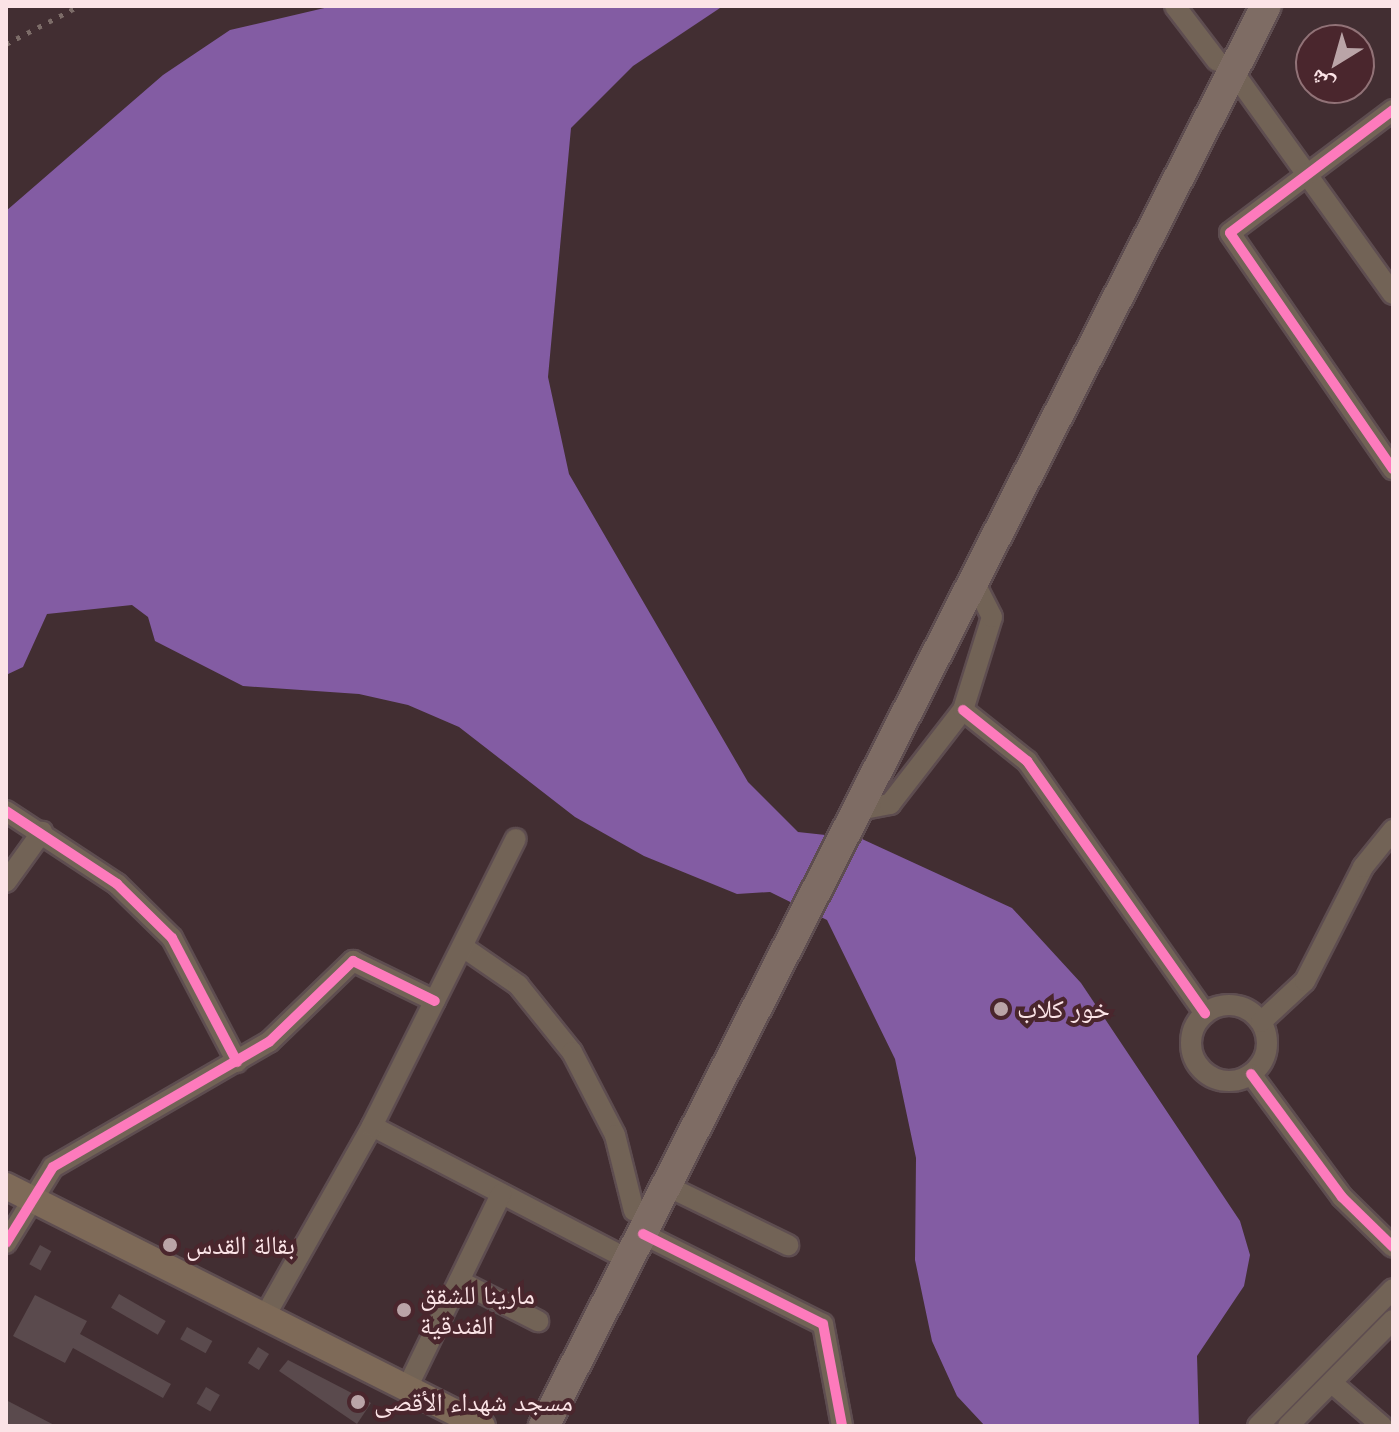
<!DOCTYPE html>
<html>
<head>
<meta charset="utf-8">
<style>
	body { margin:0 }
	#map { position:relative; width:1399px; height:1432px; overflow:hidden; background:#422e32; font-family:Inter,"Noto Naskh Arabic",sans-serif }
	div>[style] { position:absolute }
	.water>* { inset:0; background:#835ca3 }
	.building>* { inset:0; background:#5a4a4d; transform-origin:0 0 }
	.roads { filter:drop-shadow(2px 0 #5e4d50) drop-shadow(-2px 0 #5e4d50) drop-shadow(0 2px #5e4d50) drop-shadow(0 -2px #5e4d50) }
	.minor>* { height:20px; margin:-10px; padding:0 10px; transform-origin:10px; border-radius:10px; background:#726356 }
	.minor>.ring { margin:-10px; padding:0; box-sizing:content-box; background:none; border:20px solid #726356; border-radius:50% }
	.major>* { height:26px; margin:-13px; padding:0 13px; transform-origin:13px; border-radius:13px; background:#7e6a58 }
	.highway>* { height:30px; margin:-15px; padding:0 15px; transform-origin:15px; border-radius:15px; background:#7e6c64 }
	.rail>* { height:5px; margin-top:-2.5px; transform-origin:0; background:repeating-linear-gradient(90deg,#7c6c68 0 4px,transparent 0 12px) }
	.cycleway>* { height:10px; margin:-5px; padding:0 5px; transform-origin:5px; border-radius:5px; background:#fd7abc }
	.dots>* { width:22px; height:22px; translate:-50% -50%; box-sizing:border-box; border:4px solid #4a262d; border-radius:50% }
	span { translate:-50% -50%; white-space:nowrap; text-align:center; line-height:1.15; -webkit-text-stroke:8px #4a262d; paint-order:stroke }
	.poi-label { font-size:26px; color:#fbe3e6 }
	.left { translate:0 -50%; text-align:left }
	.frame { position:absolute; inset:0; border:8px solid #fbe3e6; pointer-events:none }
	.north { position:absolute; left:1295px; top:24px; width:80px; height:80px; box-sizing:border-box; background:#4a262d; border:2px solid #917277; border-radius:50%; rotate:217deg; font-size:22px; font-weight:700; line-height:32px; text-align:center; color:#fbe3e6 }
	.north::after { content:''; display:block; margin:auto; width:28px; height:36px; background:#baa4a7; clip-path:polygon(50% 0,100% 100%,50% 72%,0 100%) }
</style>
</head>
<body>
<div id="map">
	<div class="water">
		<div style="clip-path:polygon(333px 6px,723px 6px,633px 66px,571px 128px,548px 377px,569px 474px,748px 782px,798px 832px,862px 839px,1012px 908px,1081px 983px,1240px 1221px,1250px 1255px,1244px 1286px,1197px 1356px,1199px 1426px,985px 1426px,957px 1396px,932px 1341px,915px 1260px,916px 1158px,895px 1059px,827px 920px,770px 892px,737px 894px,644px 856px,575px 817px,459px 727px,408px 705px,359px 694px,243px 686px,155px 641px,148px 617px,132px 605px,47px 614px,23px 667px,6px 675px,6px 211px,163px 75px,230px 30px)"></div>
	</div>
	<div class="building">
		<div style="left:40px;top:1245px;width:13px;height:22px;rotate:29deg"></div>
		<div style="left:119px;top:1294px;width:54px;height:16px;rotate:30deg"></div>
		<div style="clip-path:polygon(35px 1295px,87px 1321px,80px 1334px,171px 1384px,163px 1398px,73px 1348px,65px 1363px,13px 1336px)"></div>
		<div style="left:187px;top:1327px;width:29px;height:14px;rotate:29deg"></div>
		<div style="left:258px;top:1347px;width:13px;height:19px;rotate:32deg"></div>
		<div style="clip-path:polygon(288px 1360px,371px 1403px,357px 1424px,279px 1371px)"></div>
		<div style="left:206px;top:1387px;width:16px;height:19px;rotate:30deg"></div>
		<div style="clip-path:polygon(6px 1400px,56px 1426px,6px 1426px)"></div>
	</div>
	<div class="roads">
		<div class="minor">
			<div style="left:1175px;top:6px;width:69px;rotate:52.6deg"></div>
			<div style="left:1234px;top:73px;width:272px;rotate:54.3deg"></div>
			<div style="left:1393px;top:110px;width:204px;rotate:143deg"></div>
			<div style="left:1230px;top:233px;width:287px;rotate:55.4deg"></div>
			<div style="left:963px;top:710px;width:82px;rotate:38.6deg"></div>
			<div style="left:1027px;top:761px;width:309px;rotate:54.8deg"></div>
			<div style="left:859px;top:810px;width:32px;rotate:-11deg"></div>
			<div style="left:890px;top:804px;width:119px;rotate:-52.2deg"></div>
			<div style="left:963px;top:710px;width:97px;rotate:-72.7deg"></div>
			<div style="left:992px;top:617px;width:36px;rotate:-117deg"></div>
			<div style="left:6px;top:811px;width:133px;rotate:33.3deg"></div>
			<div style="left:117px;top:884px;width:77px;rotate:44.5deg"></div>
			<div style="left:172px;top:938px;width:140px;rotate:62.3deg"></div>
			<div style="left:6px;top:882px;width:62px;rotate:-54.2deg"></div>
			<div style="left:463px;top:947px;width:67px;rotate:34.6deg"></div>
			<div style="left:518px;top:985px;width:86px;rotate:51.1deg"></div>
			<div style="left:572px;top:1052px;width:93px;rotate:62.6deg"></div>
			<div style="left:615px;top:1135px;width:78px;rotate:76deg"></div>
			<div class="ring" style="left:1191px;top:1005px;width:56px;height:56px"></div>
			<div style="left:1261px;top:1022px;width:60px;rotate:-43deg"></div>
			<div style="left:1305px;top:981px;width:128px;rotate:-63deg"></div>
			<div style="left:1363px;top:867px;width:48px;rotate:-51deg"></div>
			<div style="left:1251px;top:1074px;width:153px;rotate:53.5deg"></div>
			<div style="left:1342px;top:1197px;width:71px;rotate:44.4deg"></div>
			<div style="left:372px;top:1126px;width:273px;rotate:27.5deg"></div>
			<div style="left:667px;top:1186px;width:135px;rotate:26deg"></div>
			<div style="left:643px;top:1234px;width:201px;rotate:26.6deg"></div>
			<div style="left:823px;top:1324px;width:104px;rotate:79.4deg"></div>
			<div style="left:6px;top:1243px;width:89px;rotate:-58.3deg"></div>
			<div style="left:53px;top:1167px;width:250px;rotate:-30.1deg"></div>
			<div style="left:269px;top:1042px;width:117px;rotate:-44deg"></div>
			<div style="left:353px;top:961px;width:91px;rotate:26deg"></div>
			<div style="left:459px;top:1281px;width:89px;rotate:26.9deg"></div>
			<div style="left:265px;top:1316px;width:218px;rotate:-60.6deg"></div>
			<div style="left:372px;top:1126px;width:321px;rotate:-63.4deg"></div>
			<div style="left:1332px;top:1383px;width:66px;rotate:40.7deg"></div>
			<div style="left:407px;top:1388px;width:216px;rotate:-64.1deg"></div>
			<div style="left:1258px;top:1426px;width:192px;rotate:-45.4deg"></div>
			<div style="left:1288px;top:1426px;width:149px;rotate:-45.3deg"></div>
		</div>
		<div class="major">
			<div style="left:6px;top:1186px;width:533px;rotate:26.76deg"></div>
		</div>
		<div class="highway">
			<div style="left:544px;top:1426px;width:1593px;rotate:-63.05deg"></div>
		</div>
	</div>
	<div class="rail">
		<div style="left:6px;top:44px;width:82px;rotate:-27.5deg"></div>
	</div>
	<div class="cycleway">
		<div style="left:1393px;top:110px;width:204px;rotate:143deg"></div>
		<div style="left:1230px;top:233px;width:287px;rotate:55.4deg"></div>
		<div style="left:963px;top:710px;width:82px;rotate:38.6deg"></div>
		<div style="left:1027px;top:761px;width:309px;rotate:54.8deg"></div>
		<div style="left:6px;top:811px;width:133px;rotate:33.3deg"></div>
		<div style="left:117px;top:884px;width:77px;rotate:44.5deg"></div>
		<div style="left:172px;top:938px;width:140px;rotate:62.3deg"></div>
		<div style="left:1251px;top:1074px;width:153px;rotate:53.5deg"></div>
		<div style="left:1342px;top:1197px;width:71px;rotate:44.4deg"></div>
		<div style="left:643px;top:1234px;width:201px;rotate:26.6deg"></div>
		<div style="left:823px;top:1324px;width:104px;rotate:79.4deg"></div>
		<div style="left:6px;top:1243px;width:89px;rotate:-58.3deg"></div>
		<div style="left:53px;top:1167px;width:250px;rotate:-30.1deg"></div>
		<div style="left:269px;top:1042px;width:117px;rotate:-44deg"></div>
		<div style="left:353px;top:961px;width:91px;rotate:26deg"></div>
	</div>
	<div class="dots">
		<div style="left:1001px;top:1009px;background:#baa4a7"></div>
		<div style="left:170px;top:1245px;background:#baa4a7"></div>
		<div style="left:404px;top:1310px;background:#baa4a7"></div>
		<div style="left:358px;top:1402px;background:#baa4a7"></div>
	</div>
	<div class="poi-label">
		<span class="left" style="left:1017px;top:1009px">خور كلاب</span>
		<span class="left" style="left:186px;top:1245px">بقالة القدس</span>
		<span class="left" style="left:420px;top:1310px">مارينا للشقق<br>الفندقية</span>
		<span class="left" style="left:374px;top:1402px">مسجد شهداء الأقصى</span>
	</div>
	<div class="frame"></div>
	<div class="north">ش</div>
</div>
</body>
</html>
